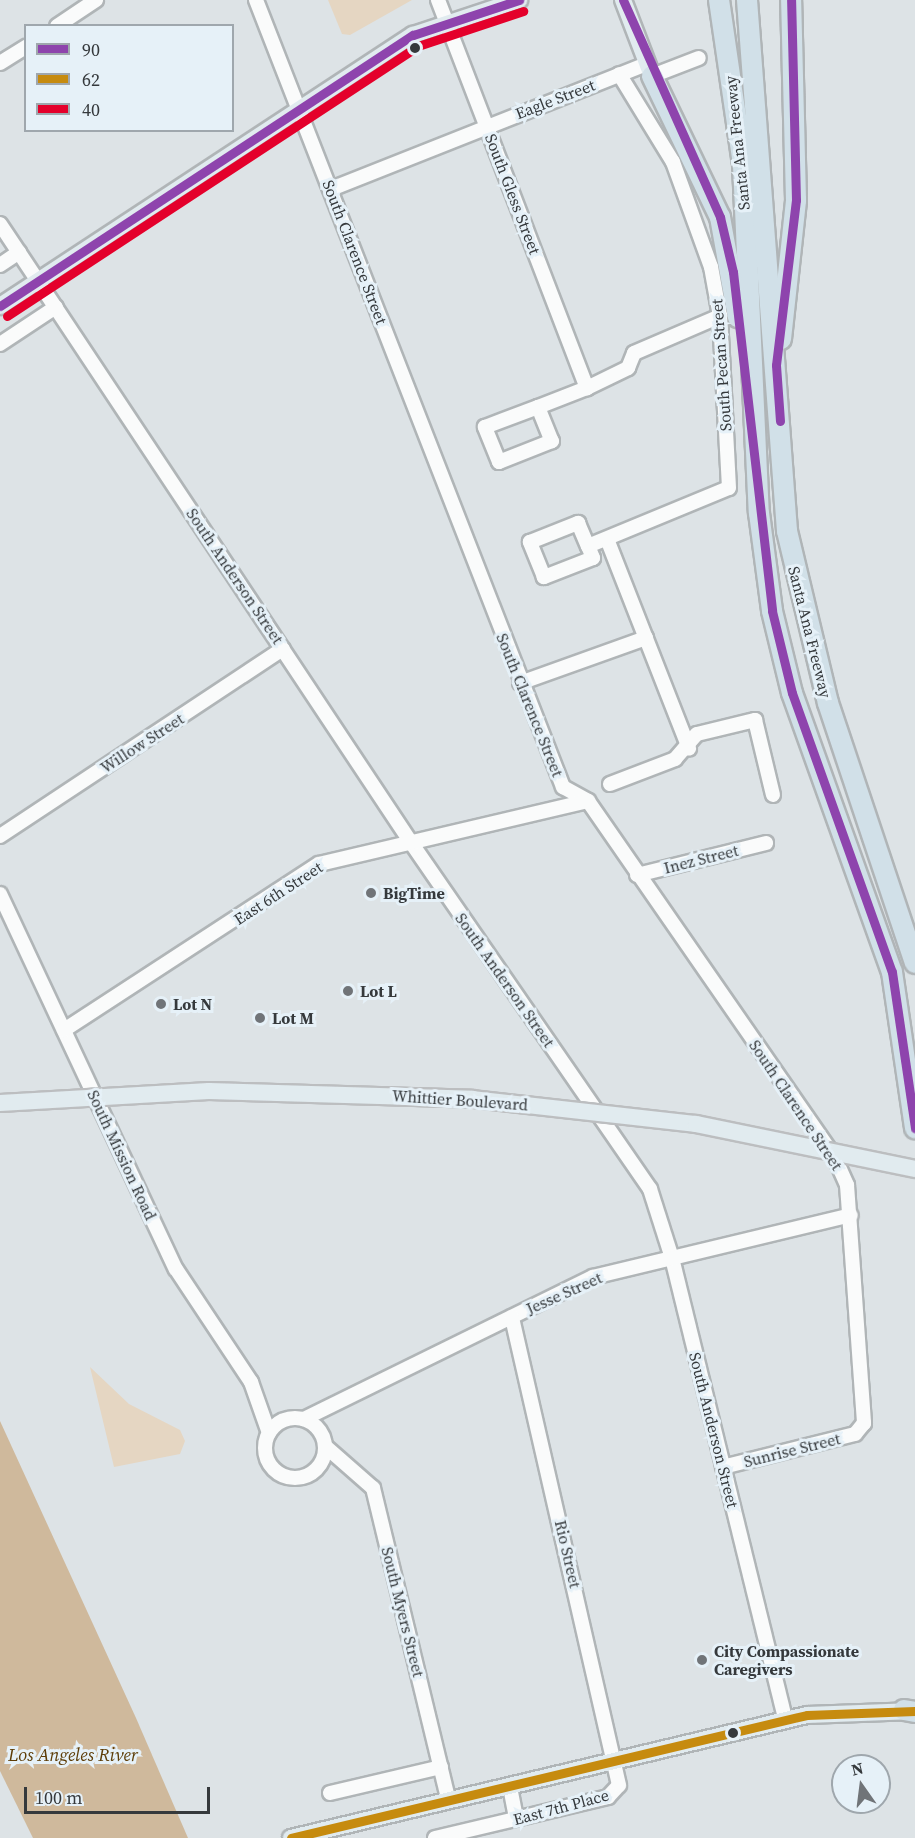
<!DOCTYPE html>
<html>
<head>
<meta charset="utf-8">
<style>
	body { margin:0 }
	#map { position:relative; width:915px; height:1838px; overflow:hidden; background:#dde3e6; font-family:"Source Serif 4",serif }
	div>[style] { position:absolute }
	.green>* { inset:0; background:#e5d6c2 }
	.water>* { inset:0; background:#cfb99c }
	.roads { filter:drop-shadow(2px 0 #b0b5b7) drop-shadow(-2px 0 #b0b5b7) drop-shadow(0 2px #b0b5b7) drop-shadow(0 -2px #b0b5b7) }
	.minor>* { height:14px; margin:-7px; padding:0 7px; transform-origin:7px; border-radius:7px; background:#fafbfb }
	.minor>.ring { margin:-7px; padding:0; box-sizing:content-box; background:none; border:14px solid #fafbfb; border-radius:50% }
	.major>* { height:16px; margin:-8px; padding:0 8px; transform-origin:8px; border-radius:8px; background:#e1ebef }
	.highway>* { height:20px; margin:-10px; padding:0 10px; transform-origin:10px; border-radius:10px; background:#d1e0e8 }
	.bridges { filter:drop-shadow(2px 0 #bcbec0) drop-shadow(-2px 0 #bcbec0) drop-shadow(0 2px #bcbec0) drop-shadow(0 -2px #bcbec0) }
	.major-bridge>* { height:16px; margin:-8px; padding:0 8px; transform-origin:8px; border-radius:8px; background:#e1ebef }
	.bus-1>* { height:9px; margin:-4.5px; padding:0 4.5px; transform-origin:4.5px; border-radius:4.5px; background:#8e44ad }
	.bus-2>* { height:9px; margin:-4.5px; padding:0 4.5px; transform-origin:4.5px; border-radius:4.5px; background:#c68b0f }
	.bus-3>* { height:9px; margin:-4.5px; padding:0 4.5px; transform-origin:4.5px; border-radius:4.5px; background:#e4002b }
	.dots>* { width:16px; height:16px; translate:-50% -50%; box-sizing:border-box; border:3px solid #e6f1f8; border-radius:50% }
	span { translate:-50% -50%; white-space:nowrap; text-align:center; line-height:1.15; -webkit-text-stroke:6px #e6f1f8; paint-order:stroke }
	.street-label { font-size:16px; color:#35393c }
	.poi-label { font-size:16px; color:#35393c; font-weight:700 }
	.left { translate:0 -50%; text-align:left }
	.water-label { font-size:18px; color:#5e3d07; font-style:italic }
	.legend { position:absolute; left:24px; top:24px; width:210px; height:108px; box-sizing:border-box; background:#e6f1f8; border:2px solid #9fa7ad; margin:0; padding:8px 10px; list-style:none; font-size:18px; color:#35393c }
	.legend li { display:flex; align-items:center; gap:12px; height:30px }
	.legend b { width:30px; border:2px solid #9fa7ad }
	.north { position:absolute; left:831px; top:1754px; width:60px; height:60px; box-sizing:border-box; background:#e6f1f8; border:2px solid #9fa7ad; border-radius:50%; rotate:346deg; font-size:16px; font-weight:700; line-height:24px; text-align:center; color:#35393c }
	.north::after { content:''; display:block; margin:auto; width:21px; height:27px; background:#707478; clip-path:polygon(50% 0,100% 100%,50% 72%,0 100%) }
	.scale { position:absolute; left:24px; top:1787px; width:186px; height:27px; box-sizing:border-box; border:3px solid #35393c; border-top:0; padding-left:8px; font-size:18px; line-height:21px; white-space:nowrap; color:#35393c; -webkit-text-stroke:4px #e6f1f8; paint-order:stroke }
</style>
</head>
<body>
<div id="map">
	<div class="green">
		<div style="clip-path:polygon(328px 0,412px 0,350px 35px,342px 34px)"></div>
		<div style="clip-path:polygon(90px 1367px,129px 1404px,180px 1430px,185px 1441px,180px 1454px,114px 1467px)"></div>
	</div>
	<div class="water">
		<div style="clip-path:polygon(0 1421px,136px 1718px,188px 1838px,33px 1838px,0 1771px)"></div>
	</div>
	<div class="roads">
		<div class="minor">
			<div style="left:256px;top:0;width:845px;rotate:68.69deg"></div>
			<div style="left:563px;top:787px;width:29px;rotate:29deg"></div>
			<div style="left:588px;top:801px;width:434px;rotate:55.3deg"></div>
			<div style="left:835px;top:1158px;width:30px;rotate:66deg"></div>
			<div style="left:847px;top:1185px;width:239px;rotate:85.9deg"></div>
			<div style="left:864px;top:1423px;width:14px;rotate:129deg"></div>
			<div style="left:855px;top:1434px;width:136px;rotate:166deg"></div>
			<div style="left:438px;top:0;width:416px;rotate:69deg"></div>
			<div style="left:57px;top:26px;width:47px;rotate:-33.7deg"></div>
			<div style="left:0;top:63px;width:31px;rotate:-32deg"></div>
			<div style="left:652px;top:76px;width:50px;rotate:-21deg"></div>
			<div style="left:331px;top:189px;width:340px;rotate:-21.6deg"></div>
			<div style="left:0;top:224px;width:741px;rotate:56.4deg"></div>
			<div style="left:410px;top:841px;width:423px;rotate:55.4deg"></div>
			<div style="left:650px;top:1189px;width:72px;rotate:72.3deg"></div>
			<div style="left:672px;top:1258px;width:475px;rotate:76.2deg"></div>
			<div style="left:0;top:265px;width:23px;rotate:-34deg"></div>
			<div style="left:0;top:344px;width:67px;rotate:-33.5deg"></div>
			<div style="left:538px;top:407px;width:37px;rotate:68deg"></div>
			<div style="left:552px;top:441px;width:57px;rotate:158.4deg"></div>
			<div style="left:499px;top:462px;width:38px;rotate:-112deg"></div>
			<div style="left:485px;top:427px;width:57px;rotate:-20.7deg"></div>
			<div style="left:538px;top:407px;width:53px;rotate:-21.2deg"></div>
			<div style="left:587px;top:388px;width:46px;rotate:-26deg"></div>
			<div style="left:628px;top:368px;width:16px;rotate:-68deg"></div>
			<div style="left:634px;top:353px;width:94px;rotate:-23.3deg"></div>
			<div style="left:607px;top:539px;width:225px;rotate:68.6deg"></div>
			<div style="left:588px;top:546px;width:13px;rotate:67deg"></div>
			<div style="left:593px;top:558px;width:53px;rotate:158.8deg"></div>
			<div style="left:544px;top:577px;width:38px;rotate:-112deg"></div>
			<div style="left:530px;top:542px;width:52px;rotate:-21.6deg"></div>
			<div style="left:578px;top:523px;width:25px;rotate:67deg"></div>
			<div style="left:588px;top:546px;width:152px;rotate:-22.4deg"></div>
			<div style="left:729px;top:488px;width:172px;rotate:-93deg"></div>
			<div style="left:720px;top:316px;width:50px;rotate:-100.4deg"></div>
			<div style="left:711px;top:267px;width:112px;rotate:-109.9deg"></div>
			<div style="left:673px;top:162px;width:103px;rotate:-121.5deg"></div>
			<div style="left:520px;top:683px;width:134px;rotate:-19.7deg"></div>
			<div style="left:610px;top:784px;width:70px;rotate:-21deg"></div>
			<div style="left:675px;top:759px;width:33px;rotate:-49deg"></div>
			<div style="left:697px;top:734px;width:60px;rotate:-13.6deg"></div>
			<div style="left:755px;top:720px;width:77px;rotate:76.5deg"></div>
			<div style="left:0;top:836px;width:339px;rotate:-33.5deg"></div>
			<div style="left:637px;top:875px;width:133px;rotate:-13.9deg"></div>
			<div style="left:0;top:894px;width:414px;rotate:64.9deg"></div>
			<div style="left:176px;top:1269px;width:136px;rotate:56.4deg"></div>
			<div style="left:251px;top:1382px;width:54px;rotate:70.6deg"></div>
			<div style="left:64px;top:1030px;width:304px;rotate:-33.1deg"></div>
			<div style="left:319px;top:864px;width:276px;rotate:-13.2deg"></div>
			<div class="ring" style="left:265px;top:1418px;width:46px;height:46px"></div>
			<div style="left:304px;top:1419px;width:322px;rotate:-26.2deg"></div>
			<div style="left:593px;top:1277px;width:265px;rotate:-13.5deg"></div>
			<div style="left:325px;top:1446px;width:64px;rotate:41.2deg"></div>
			<div style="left:373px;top:1488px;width:322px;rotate:76.4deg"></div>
			<div style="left:510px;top:1787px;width:32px;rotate:79deg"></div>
			<div style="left:330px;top:1793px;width:114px;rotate:-13.2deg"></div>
			<div style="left:435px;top:1838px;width:178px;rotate:-13.3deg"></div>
			<div style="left:608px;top:1797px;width:16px;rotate:-47deg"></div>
			<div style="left:619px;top:1785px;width:480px;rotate:-102.9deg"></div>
		</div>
		<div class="major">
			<div style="left:623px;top:0;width:81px;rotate:69.1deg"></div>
			<div style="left:0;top:306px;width:494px;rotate:-33.3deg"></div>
			<div style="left:413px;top:35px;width:112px;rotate:-18.3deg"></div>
			<div style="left:291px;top:1838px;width:530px;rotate:-13.41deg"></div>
			<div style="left:807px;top:1715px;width:108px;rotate:-2.1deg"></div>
		</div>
		<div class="highway">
			<div style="left:719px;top:0;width:167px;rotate:81.7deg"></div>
			<div style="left:743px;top:165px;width:348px;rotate:87.4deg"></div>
			<div style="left:759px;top:513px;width:99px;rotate:82.4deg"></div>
			<div style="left:772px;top:611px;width:84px;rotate:76.3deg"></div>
			<div style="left:792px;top:693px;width:296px;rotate:70.3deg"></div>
			<div style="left:892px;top:972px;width:158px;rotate:81.6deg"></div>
			<div style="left:747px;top:0;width:533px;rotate:85.69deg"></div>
			<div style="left:787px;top:531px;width:177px;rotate:76.6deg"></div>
			<div style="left:828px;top:703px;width:274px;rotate:71.5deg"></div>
			<div style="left:652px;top:76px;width:157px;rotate:64.3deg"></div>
			<div style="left:720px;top:217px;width:102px;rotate:79.8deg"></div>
			<div style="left:781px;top:339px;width:140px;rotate:-83.8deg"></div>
			<div style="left:796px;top:200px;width:200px;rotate:-91.4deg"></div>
			<div style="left:904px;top:1710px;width:11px;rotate:10deg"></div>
		</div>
	</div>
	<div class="bridges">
		<div class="major-bridge">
			<div style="left:0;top:1103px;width:209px;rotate:-3.3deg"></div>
			<div style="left:209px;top:1091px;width:264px;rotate:1.7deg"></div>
			<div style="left:473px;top:1099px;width:224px;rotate:6.4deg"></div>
			<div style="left:696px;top:1124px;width:224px;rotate:11.6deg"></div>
		</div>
	</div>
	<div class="bus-1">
		<div style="left:623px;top:0;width:238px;rotate:65.9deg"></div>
		<div style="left:720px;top:217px;width:57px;rotate:76.7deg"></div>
		<div style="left:733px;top:272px;width:341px;rotate:83.4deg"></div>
		<div style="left:772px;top:611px;width:84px;rotate:76.3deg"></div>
		<div style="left:792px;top:693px;width:296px;rotate:70.3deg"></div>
		<div style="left:892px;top:972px;width:158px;rotate:81.6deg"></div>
		<div style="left:0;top:306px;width:494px;rotate:-33.3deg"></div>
		<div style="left:413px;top:35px;width:112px;rotate:-18.3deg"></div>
		<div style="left:780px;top:421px;width:56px;rotate:-94.1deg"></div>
		<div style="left:776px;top:365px;width:166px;rotate:-83.1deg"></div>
		<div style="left:796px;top:200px;width:200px;rotate:-91.4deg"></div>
	</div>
	<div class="bus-2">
		<div style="left:291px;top:1838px;width:530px;rotate:-13.41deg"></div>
		<div style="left:807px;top:1715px;width:108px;rotate:-2.1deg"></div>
	</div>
	<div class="bus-3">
		<div style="left:7px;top:316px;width:492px;rotate:-33.3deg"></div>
		<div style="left:418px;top:46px;width:111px;rotate:-18.4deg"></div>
	</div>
	<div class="dots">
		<div style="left:415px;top:48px;background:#35393c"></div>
		<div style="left:371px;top:893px;background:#707478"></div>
		<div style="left:348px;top:991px;background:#707478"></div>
		<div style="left:161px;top:1004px;background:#707478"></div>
		<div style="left:260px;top:1018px;background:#707478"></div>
		<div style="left:702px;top:1660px;background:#707478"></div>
		<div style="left:733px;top:1733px;background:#35393c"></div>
	</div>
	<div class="street-label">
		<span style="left:555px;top:99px;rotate:-21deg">Eagle Street</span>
		<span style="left:737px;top:143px;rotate:-96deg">Santa Ana Freeway</span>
		<span style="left:513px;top:194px;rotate:69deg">South Gless Street</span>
		<span style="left:355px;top:252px;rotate:69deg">South Clarence Street</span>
		<span style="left:721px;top:365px;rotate:-94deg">South Pecan Street</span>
		<span style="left:235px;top:576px;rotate:56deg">South Anderson Street</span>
		<span style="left:810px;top:632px;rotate:76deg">Santa Ana Freeway</span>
		<span style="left:530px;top:705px;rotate:68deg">South Clarence Street</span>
		<span style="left:142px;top:743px;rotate:-33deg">Willow Street</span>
		<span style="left:701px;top:859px;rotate:-14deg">Inez Street</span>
		<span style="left:278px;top:893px;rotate:-33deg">East 6th Street</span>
		<span style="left:505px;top:980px;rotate:55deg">South Anderson Street</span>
		<span style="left:460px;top:1100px;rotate:4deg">Whittier Boulevard</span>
		<span style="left:796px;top:1105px;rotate:56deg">South Clarence Street</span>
		<span style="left:122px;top:1155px;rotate:65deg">South Mission Road</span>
		<span style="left:564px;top:1293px;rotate:-24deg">Jesse Street</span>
		<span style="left:714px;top:1430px;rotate:76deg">South Anderson Street</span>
		<span style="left:792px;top:1450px;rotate:-14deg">Sunrise Street</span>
		<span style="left:568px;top:1554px;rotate:77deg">Rio Street</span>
		<span style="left:403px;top:1612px;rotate:76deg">South Myers Street</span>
		<span style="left:561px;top:1807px;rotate:-15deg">East 7th Place</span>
	</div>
	<div class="poi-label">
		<span class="left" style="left:383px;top:893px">BigTime</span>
		<span class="left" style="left:360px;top:991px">Lot L</span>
		<span class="left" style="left:173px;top:1004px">Lot N</span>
		<span class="left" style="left:272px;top:1018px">Lot M</span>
		<span class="left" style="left:714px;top:1660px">City Compassionate<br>Caregivers</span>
	</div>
	<div class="water-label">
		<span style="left:73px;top:1755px">Los Angeles River</span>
	</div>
	<ul class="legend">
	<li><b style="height:8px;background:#8e44ad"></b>90</li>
	<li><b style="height:8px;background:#c68b0f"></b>62</li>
	<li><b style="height:8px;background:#e4002b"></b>40</li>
	</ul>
	<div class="north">N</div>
	<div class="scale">100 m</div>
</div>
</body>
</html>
